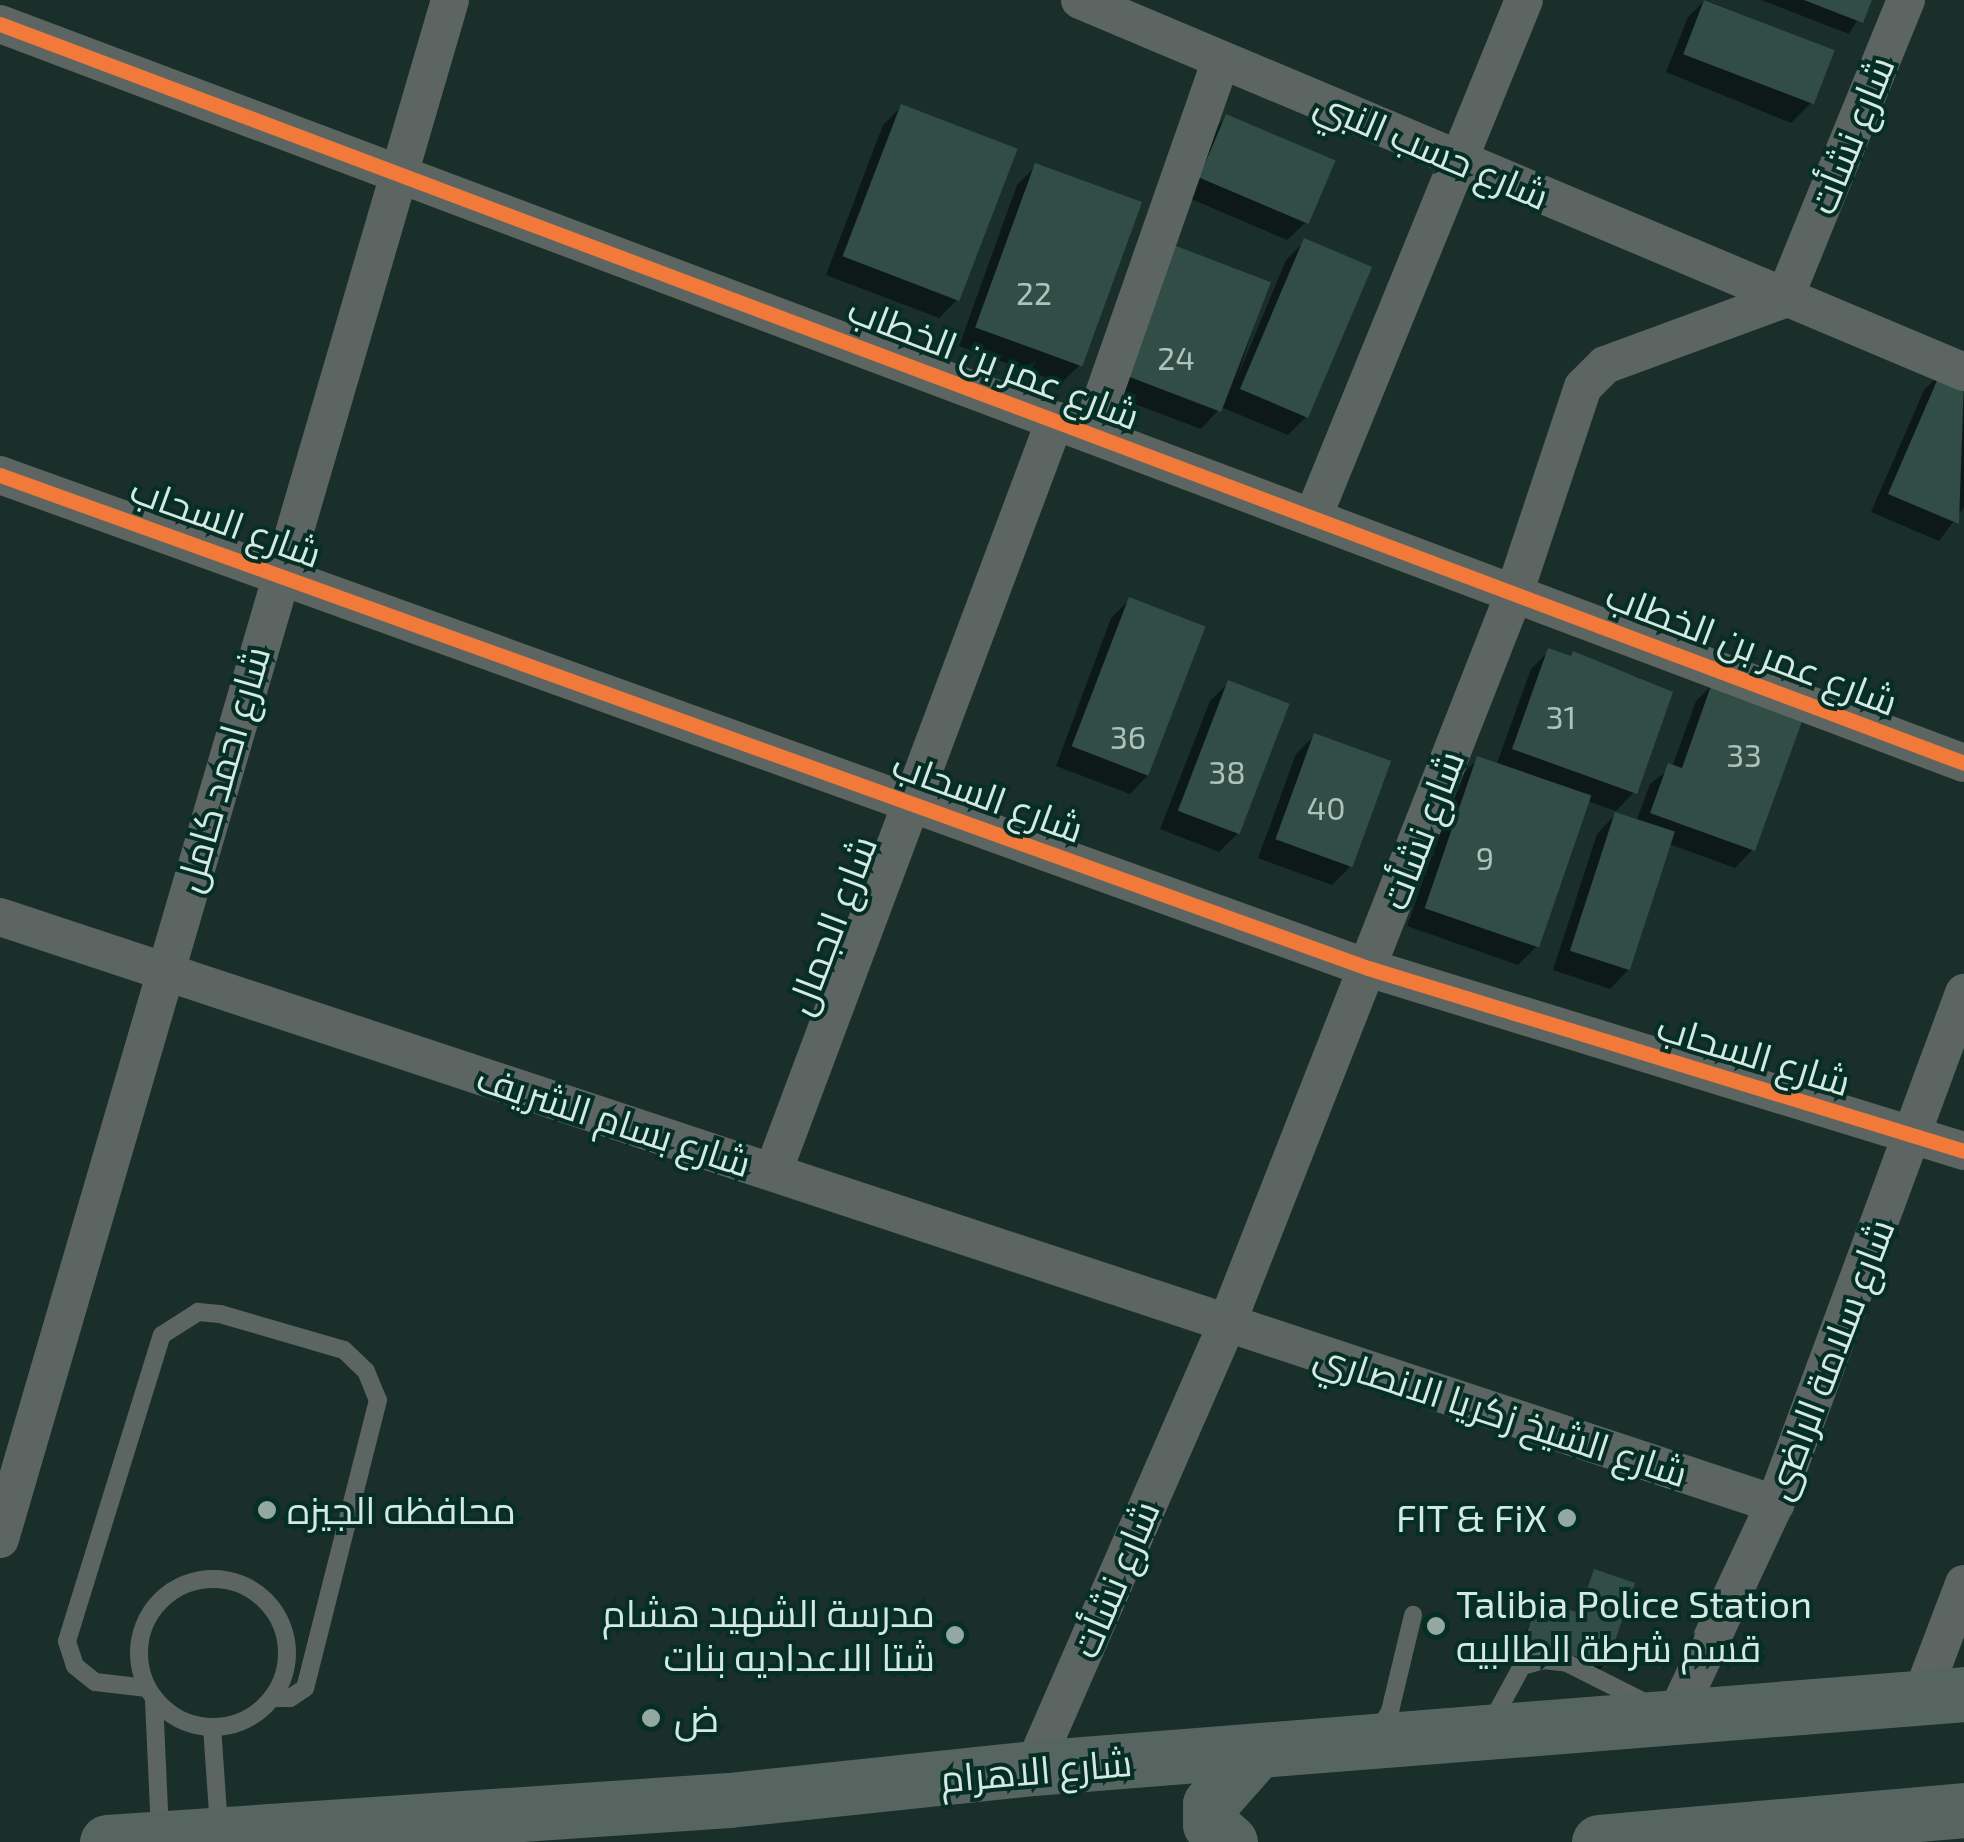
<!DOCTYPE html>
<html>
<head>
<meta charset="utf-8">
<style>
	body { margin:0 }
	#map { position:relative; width:1964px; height:1842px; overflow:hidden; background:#1a2f2a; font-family:"Exo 2",Cairo,sans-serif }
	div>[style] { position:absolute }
	.shadow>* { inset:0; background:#0007 }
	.building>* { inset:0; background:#324c46; transform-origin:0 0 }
	.service>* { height:18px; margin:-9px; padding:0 9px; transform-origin:9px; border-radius:9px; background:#5c6562 }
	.service>.ring { margin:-9px; padding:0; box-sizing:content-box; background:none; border:18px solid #5c6562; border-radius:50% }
	.minor>* { height:38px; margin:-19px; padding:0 19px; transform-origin:19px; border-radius:19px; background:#5c6562 }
	.primary>* { height:55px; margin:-27.5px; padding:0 27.5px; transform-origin:27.5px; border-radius:27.5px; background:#576561 }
	.cycleway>* { height:15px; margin:-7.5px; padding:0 7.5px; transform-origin:7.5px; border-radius:7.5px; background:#f17a3a }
	.dots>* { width:28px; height:28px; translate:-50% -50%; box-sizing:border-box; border:5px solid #052e24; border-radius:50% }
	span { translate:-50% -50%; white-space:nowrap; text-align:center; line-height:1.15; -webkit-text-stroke:8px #052e24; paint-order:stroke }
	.number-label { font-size:32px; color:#acc2bb }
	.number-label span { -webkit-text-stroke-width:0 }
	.street-label { font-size:38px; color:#d5e9e2 }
	.poi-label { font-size:38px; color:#d5e9e2 }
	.left { translate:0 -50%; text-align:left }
	.right { translate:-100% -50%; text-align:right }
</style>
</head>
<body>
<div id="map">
	<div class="shadow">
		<div style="clip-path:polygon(1705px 0,1832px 50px,1810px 104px,1791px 123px,1666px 72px,1688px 17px)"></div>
		<div style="clip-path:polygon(1761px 0,1869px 0,1849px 34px)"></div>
		<div style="clip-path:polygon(902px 106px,958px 299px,939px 318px,826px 275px,883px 125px)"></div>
		<div style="clip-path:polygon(1227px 117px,1306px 222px,1287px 240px,1182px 195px,1208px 136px)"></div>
		<div style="clip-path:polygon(1036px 166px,1080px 365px,1061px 383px,959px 346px,1017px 185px)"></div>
		<div style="clip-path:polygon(1305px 241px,1307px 416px,1288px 435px,1221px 407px,1201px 429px,1105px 393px,1268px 283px,1237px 378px,1286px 260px)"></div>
		<div style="clip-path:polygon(1942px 372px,1964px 381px,1964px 507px,1939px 541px,1871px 512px,1924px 390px)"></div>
		<div style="clip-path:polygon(1129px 600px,1148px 775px,1130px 794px,1056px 766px,1111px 618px)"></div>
		<div style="clip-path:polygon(1549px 651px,1640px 678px,1634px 792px,1616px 811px,1587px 801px,1536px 947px,1518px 965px,1407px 926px,1459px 778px,1478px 759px,1496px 766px,1531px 669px)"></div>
		<div style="clip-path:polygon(1228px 683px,1238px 833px,1219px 852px,1160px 829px,1210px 701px)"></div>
		<div style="clip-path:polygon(1714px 683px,1753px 849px,1735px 868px,1669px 844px,1628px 970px,1610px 989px,1553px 970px,1597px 834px,1615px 815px,1636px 822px,1650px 784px,1672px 767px,1696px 701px)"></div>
		<div style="clip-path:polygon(1314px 736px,1350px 867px,1332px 885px,1258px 858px,1296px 754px)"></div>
		<div style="clip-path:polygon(1595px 1572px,1604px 1666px,1598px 1671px,1521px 1644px,1539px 1602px,1577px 1615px)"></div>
	</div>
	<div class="building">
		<div style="left:1704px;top:0;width:140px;height:58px;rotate:21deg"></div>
		<div style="clip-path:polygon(1804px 0,1872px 0,1863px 23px)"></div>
		<div style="left:901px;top:104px;width:125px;height:163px;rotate:21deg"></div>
		<div style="left:1226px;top:114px;width:119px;height:69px;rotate:23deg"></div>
		<div style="left:1035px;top:163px;width:114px;height:175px;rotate:20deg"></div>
		<div style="left:1304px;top:238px;width:74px;height:164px;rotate:23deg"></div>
		<div style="left:1171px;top:244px;width:107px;height:139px;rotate:21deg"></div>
		<div style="clip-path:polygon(1942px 369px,1964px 379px,1959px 524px,1888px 494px)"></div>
		<div style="left:1129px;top:597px;width:82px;height:160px;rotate:21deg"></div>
		<div style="clip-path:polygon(1548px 648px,1571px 656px,1573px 651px,1673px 692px,1637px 794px,1512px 749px)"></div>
		<div style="left:1228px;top:680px;width:66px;height:140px;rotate:21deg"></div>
		<div style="clip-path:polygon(1713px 680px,1805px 713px,1755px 851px,1650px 813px,1668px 763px,1682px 768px)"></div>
		<div style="left:1314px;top:733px;width:82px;height:113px;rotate:20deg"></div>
		<div style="left:1477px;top:756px;width:121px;height:161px;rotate:19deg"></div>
		<div style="left:1615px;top:812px;width:63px;height:146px;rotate:18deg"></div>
		<div style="clip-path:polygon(1594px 1569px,1635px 1583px,1606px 1667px,1525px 1639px,1538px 1599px,1579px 1613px)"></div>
	</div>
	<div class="service">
		<div class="ring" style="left:139px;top:1579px;width:130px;height:130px"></div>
		<div style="left:147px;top:1688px;width:52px;rotate:-173.4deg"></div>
		<div style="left:95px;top:1682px;width:26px;rotate:-141deg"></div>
		<div style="left:75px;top:1666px;width:26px;rotate:-108deg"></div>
		<div style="left:67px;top:1641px;width:320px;rotate:-72.8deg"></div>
		<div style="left:162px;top:1335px;width:43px;rotate:-32.6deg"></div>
		<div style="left:198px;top:1312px;width:22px;rotate:5deg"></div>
		<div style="left:220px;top:1314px;width:129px;rotate:16.2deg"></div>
		<div style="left:344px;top:1350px;width:30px;rotate:44deg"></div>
		<div style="left:366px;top:1371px;width:31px;rotate:68deg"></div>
		<div style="left:378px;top:1400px;width:297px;rotate:104.2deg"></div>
		<div style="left:305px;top:1688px;width:18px;rotate:146deg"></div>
		<div style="left:290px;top:1698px;width:18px;rotate:180deg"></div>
		<div style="left:154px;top:1700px;width:134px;rotate:87.4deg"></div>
		<div style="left:1492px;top:1721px;width:63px;rotate:-61.4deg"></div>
		<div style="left:1522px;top:1666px;width:23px;rotate:-15deg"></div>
		<div style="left:1544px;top:1660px;width:23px;rotate:7deg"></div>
		<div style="left:1567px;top:1663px;width:91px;rotate:26.8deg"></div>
		<div style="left:212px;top:1727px;width:101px;rotate:86deg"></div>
		<div style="left:1377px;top:1733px;width:26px;rotate:-59deg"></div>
		<div style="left:1390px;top:1711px;width:99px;rotate:-76.5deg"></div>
	</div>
	<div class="minor">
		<div style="left:1080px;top:0;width:959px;rotate:22.82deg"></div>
		<div style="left:0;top:24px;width:2098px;rotate:20.62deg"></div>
		<div style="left:1090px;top:434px;width:396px;rotate:-70.7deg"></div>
		<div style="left:0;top:475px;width:1454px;rotate:19.82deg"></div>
		<div style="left:1368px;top:968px;width:623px;rotate:17.07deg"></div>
		<div style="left:1313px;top:517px;width:558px;rotate:-67.8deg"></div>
		<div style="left:0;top:917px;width:1870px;rotate:18.3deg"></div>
		<div style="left:773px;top:1172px;width:803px;rotate:-69.44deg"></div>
		<div style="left:0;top:1539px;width:1603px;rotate:-73.7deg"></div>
		<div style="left:1921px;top:1697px;width:121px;rotate:-69.2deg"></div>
		<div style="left:1675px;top:1717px;width:235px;rotate:-64.9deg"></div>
		<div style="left:1775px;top:1504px;width:545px;rotate:-69.7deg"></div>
		<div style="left:1033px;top:1768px;width:485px;rotate:-66.4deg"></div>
		<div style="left:1227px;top:1323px;width:783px;rotate:-68.51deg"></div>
		<div style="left:1514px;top:594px;width:218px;rotate:-71.6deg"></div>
		<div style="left:1583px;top:387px;width:31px;rotate:-45deg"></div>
		<div style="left:1605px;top:365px;width:191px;rotate:-20.2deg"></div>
		<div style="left:1784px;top:299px;width:323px;rotate:-67.8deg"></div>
	</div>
	<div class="primary">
		<div style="left:107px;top:1842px;width:623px;rotate:-3.86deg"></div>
		<div style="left:729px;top:1800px;width:306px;rotate:-6deg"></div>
		<div style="left:1033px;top:1768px;width:934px;rotate:-4.54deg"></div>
		<div style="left:1230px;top:1842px;width:27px;rotate:-138deg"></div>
		<div style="left:1210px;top:1824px;width:20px;rotate:-90deg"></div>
		<div style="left:1210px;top:1804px;width:69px;rotate:-48.5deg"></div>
		<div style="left:1599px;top:1842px;width:366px;rotate:-5deg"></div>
	</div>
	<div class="cycleway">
		<div style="left:0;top:24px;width:2098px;rotate:20.62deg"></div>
		<div style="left:0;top:475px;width:1454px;rotate:19.82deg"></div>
		<div style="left:1368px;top:968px;width:623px;rotate:17.07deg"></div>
	</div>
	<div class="dots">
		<div style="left:267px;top:1510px;background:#94a8a2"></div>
		<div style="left:1567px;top:1518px;background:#94a8a2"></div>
		<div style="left:1436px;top:1626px;background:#94a8a2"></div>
		<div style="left:955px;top:1635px;background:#94a8a2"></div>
		<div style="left:651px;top:1718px;background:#94a8a2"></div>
	</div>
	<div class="number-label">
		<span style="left:1034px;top:292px">22</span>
		<span style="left:1176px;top:357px">24</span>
		<span style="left:1561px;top:716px">31</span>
		<span style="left:1128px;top:736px">36</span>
		<span style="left:1744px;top:754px">33</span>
		<span style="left:1227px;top:771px">38</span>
		<span style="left:1326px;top:807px">40</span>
		<span style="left:1485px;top:857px">9</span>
	</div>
	<div class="street-label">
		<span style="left:1851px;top:135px;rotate:-68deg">شارع نشأت</span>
		<span style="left:1432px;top:149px;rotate:23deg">شارع حسب النبي</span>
		<span style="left:994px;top:362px;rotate:21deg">شارع عمر بن الخطاب</span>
		<span style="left:226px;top:521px;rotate:20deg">شارع السحاب</span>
		<span style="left:1752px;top:648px;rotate:21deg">شارع عمر بن الخطاب</span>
		<span style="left:222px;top:769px;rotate:-74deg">شارع احمد كامل</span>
		<span style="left:988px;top:796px;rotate:20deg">شارع السحاب</span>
		<span style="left:1422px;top:830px;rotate:-69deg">شارع نشأت</span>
		<span style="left:831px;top:925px;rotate:-69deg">شارع الجمال</span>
		<span style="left:1754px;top:1054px;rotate:17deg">شارع السحاب</span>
		<span style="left:614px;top:1120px;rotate:18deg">شارع بسام الشريف</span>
		<span style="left:1829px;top:1359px;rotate:-69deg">شارع سلامة الراضى</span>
		<span style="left:1501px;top:1414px;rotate:18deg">شارع الشيخ زكريا الانصاري</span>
		<span style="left:1115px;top:1579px;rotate:-67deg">شارع نشأت</span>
		<span style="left:1036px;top:1770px;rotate:-5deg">شارع الاهرام</span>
	</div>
	<div class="poi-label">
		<span class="left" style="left:287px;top:1510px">محافظه الجيزه</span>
		<span class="right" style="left:1547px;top:1518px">FIT &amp; FiX</span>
		<span class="left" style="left:1456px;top:1626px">Talibia Police Station<br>قسم شرطة الطالبيه</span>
		<span class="right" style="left:935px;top:1635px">مدرسة الشهيد هشام<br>شتا الاعداديه بنات</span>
		<span class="left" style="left:674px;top:1718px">ض</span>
	</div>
</div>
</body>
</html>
